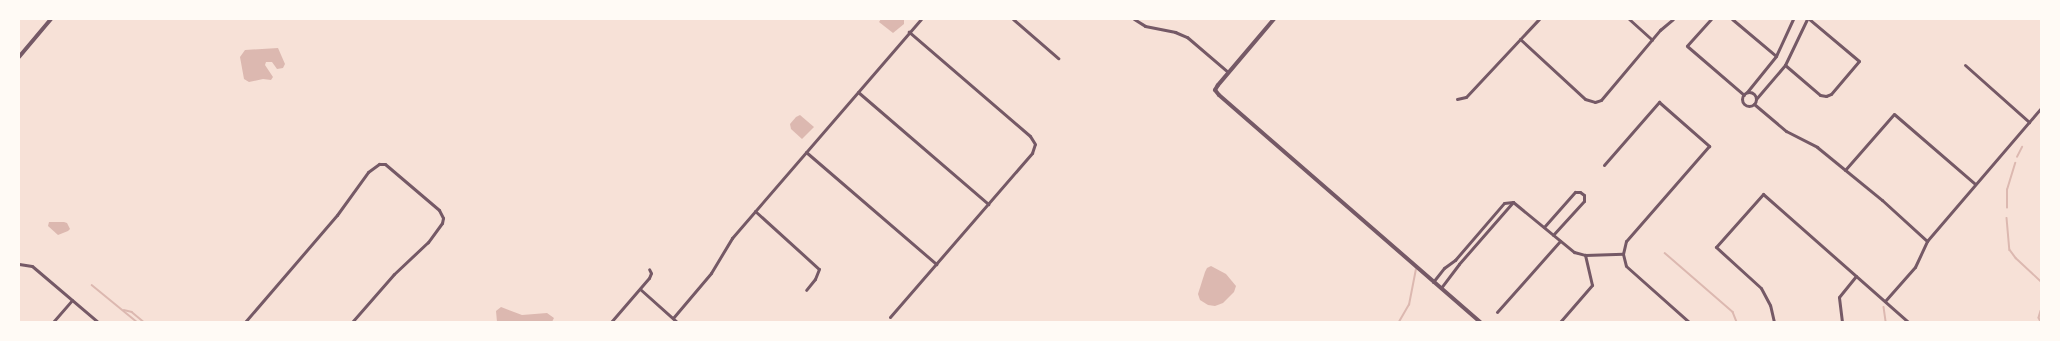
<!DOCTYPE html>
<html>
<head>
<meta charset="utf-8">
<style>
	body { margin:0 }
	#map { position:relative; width:2060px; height:341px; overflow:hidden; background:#f7e1d7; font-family:"Alegreya Sans",sans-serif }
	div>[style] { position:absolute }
	.water>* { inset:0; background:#dcb8b0 }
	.stream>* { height:1.5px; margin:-0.75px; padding:0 0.75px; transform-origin:0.75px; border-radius:0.75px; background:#dcb8b0 }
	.minor>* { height:3px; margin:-1.5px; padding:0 1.5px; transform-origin:1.5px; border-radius:1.5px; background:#755966 }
	.minor>.ring { margin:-1.5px; padding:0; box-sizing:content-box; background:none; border:3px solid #755966; border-radius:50% }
	.tertiary>* { height:4px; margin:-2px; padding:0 2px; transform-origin:2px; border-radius:2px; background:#755966 }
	span { translate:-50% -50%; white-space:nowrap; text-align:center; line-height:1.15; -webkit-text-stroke:4px #fffaf5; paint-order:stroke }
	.frame { position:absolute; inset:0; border:20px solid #fffaf5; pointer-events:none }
</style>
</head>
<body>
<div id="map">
	<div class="water">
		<div style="clip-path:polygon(881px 19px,904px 19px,904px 24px,893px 33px,879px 22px)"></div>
		<div style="clip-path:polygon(278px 48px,285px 64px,283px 68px,277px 69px,272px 62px,266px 62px,265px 65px,273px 77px,271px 80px,263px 79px,249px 82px,244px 79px,240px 57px,245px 50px)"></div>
		<div style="clip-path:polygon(800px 115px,814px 127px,802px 139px,791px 129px,790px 124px,796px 117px)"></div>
		<div style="clip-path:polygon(49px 222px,64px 222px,67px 223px,70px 229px,68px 231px,58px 235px,48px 226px)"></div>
		<div style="clip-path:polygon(1211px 266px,1226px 274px,1236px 286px,1234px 292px,1223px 303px,1215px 306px,1208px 305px,1200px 300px,1198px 294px,1205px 272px,1207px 268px)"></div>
		<div style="clip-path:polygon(501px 307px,522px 315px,547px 313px,554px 318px,552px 322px,497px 322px,496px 311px)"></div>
	</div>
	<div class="stream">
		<div style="left:2017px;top:157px;width:11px;rotate:-63deg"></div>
		<div style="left:2007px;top:208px;width:18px;rotate:-90deg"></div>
		<div style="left:2007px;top:190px;width:28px;rotate:-73deg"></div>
		<div style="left:2007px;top:218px;width:32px;rotate:85deg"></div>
		<div style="left:2010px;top:250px;width:10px;rotate:53deg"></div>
		<div style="left:2016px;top:258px;width:34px;rotate:43deg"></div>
		<div style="left:1665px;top:253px;width:90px;rotate:40.9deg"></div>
		<div style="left:1733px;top:312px;width:11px;rotate:68deg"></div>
		<div style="left:92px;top:285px;width:58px;rotate:39.4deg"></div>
		<div style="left:1884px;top:307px;width:15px;rotate:82deg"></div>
		<div style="left:124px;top:310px;width:8px;rotate:14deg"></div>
		<div style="left:132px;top:312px;width:16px;rotate:40deg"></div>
		<div style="left:2041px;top:311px;width:7px;rotate:106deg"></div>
		<div style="left:2039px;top:318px;width:4px;rotate:63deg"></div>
		<div style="left:1399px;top:322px;width:20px;rotate:-60deg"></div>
		<div style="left:1409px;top:305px;width:36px;rotate:-79deg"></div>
	</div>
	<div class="minor">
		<div style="left:1013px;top:19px;width:60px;rotate:40.9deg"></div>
		<div style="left:1134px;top:19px;width:13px;rotate:32deg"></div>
		<div style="left:1145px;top:26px;width:31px;rotate:11deg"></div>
		<div style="left:1175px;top:32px;width:13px;rotate:23deg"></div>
		<div style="left:1187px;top:37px;width:54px;rotate:40.5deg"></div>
		<div style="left:1629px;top:19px;width:31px;rotate:42deg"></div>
		<div style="left:1711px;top:19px;width:36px;rotate:132deg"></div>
		<div style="left:1687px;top:46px;width:75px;rotate:40.7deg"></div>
		<div style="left:1732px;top:19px;width:57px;rotate:40.1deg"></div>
		<div style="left:1520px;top:39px;width:88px;rotate:42.7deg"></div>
		<div style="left:1585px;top:99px;width:10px;rotate:17deg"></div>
		<div style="left:1595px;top:102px;width:6px;rotate:-18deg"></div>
		<div style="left:1601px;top:100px;width:92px;rotate:-49.9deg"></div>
		<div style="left:1660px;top:30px;width:17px;rotate:-40deg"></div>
		<div style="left:1785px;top:65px;width:46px;rotate:40.6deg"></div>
		<div style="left:1820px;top:95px;width:6px;rotate:9deg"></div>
		<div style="left:1826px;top:96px;width:5px;rotate:-22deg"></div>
		<div style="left:1831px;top:94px;width:43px;rotate:-49.7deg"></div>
		<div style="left:1859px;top:61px;width:65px;rotate:-140deg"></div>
		<div style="left:1965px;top:65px;width:86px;rotate:41.7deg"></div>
		<div style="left:858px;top:92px;width:172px;rotate:40.7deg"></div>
		<div style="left:1747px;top:92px;width:46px;rotate:-51.1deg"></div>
		<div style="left:1776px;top:56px;width:41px;rotate:-65.3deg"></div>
		<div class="ring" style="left:1742px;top:92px;width:11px;height:11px"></div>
		<div style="left:1457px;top:99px;width:9px;rotate:-13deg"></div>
		<div style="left:1466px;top:97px;width:107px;rotate:-46.9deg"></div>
		<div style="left:1756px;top:99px;width:45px;rotate:-49.5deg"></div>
		<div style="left:1785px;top:65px;width:51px;rotate:-64.4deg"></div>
		<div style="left:1754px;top:104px;width:42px;rotate:40.2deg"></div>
		<div style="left:1786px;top:131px;width:35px;rotate:27deg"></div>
		<div style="left:1817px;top:147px;width:84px;rotate:39.2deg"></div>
		<div style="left:1882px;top:200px;width:61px;rotate:42.3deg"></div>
		<div style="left:806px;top:152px;width:172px;rotate:40.7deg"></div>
		<div style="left:1604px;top:165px;width:84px;rotate:-48.9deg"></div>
		<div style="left:1659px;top:102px;width:67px;rotate:41.3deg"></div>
		<div style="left:1709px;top:146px;width:126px;rotate:131.1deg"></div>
		<div style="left:1626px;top:241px;width:13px;rotate:103deg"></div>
		<div style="left:1623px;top:254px;width:12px;rotate:76deg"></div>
		<div style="left:1626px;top:266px;width:84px;rotate:41.6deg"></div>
		<div style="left:1845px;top:170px;width:74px;rotate:-48.8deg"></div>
		<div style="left:1894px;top:114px;width:107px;rotate:40.8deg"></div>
		<div style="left:1513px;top:202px;width:79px;rotate:39.3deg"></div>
		<div style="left:1574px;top:252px;width:11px;rotate:15deg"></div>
		<div style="left:1585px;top:255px;width:38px;rotate:-2deg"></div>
		<div style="left:755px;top:211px;width:86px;rotate:42.2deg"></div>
		<div style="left:819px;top:269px;width:11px;rotate:112deg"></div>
		<div style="left:815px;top:279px;width:14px;rotate:129deg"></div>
		<div style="left:1544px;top:227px;width:47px;rotate:-48.5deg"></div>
		<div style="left:1575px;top:192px;width:5px"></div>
		<div style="left:1580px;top:192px;width:5px;rotate:37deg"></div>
		<div style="left:1584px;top:195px;width:6px;rotate:90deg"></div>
		<div style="left:1584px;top:201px;width:46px;rotate:132.4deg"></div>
		<div style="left:19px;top:264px;width:13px;rotate:9deg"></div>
		<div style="left:32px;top:266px;width:87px;rotate:40.3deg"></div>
		<div style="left:1433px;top:282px;width:18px;rotate:-52deg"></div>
		<div style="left:1444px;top:268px;width:14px;rotate:-36deg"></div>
		<div style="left:1455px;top:260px;width:75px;rotate:-49.3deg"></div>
		<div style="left:1504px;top:203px;width:9px;rotate:-6deg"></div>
		<div style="left:1513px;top:202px;width:82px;rotate:131.1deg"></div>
		<div style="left:1459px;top:264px;width:30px;rotate:127deg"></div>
		<div style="left:640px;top:289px;width:50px;rotate:41.7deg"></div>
		<div style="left:1885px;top:301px;width:45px;rotate:-48.6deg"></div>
		<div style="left:1915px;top:267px;width:29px;rotate:-65deg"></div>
		<div style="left:1927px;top:241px;width:175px;rotate:-49.4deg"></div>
		<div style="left:1497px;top:312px;width:95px;rotate:-48.4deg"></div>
		<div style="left:890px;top:317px;width:217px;rotate:-49.1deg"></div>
		<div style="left:1032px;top:153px;width:9px;rotate:-72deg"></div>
		<div style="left:1035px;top:144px;width:9px;rotate:-122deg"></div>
		<div style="left:1030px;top:136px;width:160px;rotate:-139.3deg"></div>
		<div style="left:673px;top:318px;width:59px;rotate:-49.8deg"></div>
		<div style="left:711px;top:273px;width:41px;rotate:-59deg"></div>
		<div style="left:732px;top:238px;width:289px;rotate:-49.2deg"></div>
		<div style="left:53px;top:322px;width:29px;rotate:-49deg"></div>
		<div style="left:245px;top:322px;width:141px;rotate:-49.3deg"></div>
		<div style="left:337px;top:215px;width:53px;rotate:-54.2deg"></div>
		<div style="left:368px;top:172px;width:14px;rotate:-36deg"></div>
		<div style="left:379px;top:164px;width:6px"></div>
		<div style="left:385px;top:164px;width:71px;rotate:40.4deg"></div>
		<div style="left:439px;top:210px;width:9px;rotate:63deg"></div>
		<div style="left:443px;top:218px;width:5px;rotate:101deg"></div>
		<div style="left:442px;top:223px;width:24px;rotate:126deg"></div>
		<div style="left:428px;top:242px;width:47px;rotate:136.7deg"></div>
		<div style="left:394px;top:274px;width:64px;rotate:131.2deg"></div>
		<div style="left:611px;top:322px;width:58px;rotate:-49.2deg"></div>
		<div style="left:649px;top:278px;width:5px;rotate:-68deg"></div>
		<div style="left:651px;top:273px;width:4px;rotate:-117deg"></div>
		<div style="left:1560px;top:322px;width:49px;rotate:-49.1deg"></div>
		<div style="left:1592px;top:285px;width:31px;rotate:-103deg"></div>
		<div style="left:1774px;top:322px;width:17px;rotate:-103deg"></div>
		<div style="left:1770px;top:305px;width:19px;rotate:-118deg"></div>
		<div style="left:1761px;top:288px;width:61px;rotate:-137.7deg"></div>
		<div style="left:1716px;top:247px;width:71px;rotate:-48.4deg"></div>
		<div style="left:1763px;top:194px;width:193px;rotate:41.4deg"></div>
		<div style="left:1842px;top:322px;width:25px;rotate:-97deg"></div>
		<div style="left:1839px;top:297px;width:27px;rotate:-51deg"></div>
	</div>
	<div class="tertiary">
		<div style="left:1274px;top:19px;width:87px;rotate:130.3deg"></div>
		<div style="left:1218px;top:85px;width:6px;rotate:121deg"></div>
		<div style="left:1215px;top:90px;width:6px;rotate:51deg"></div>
		<div style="left:1219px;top:95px;width:346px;rotate:41deg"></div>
		<div style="left:19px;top:57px;width:50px;rotate:-49.9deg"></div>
	</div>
	<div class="frame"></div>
</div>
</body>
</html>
